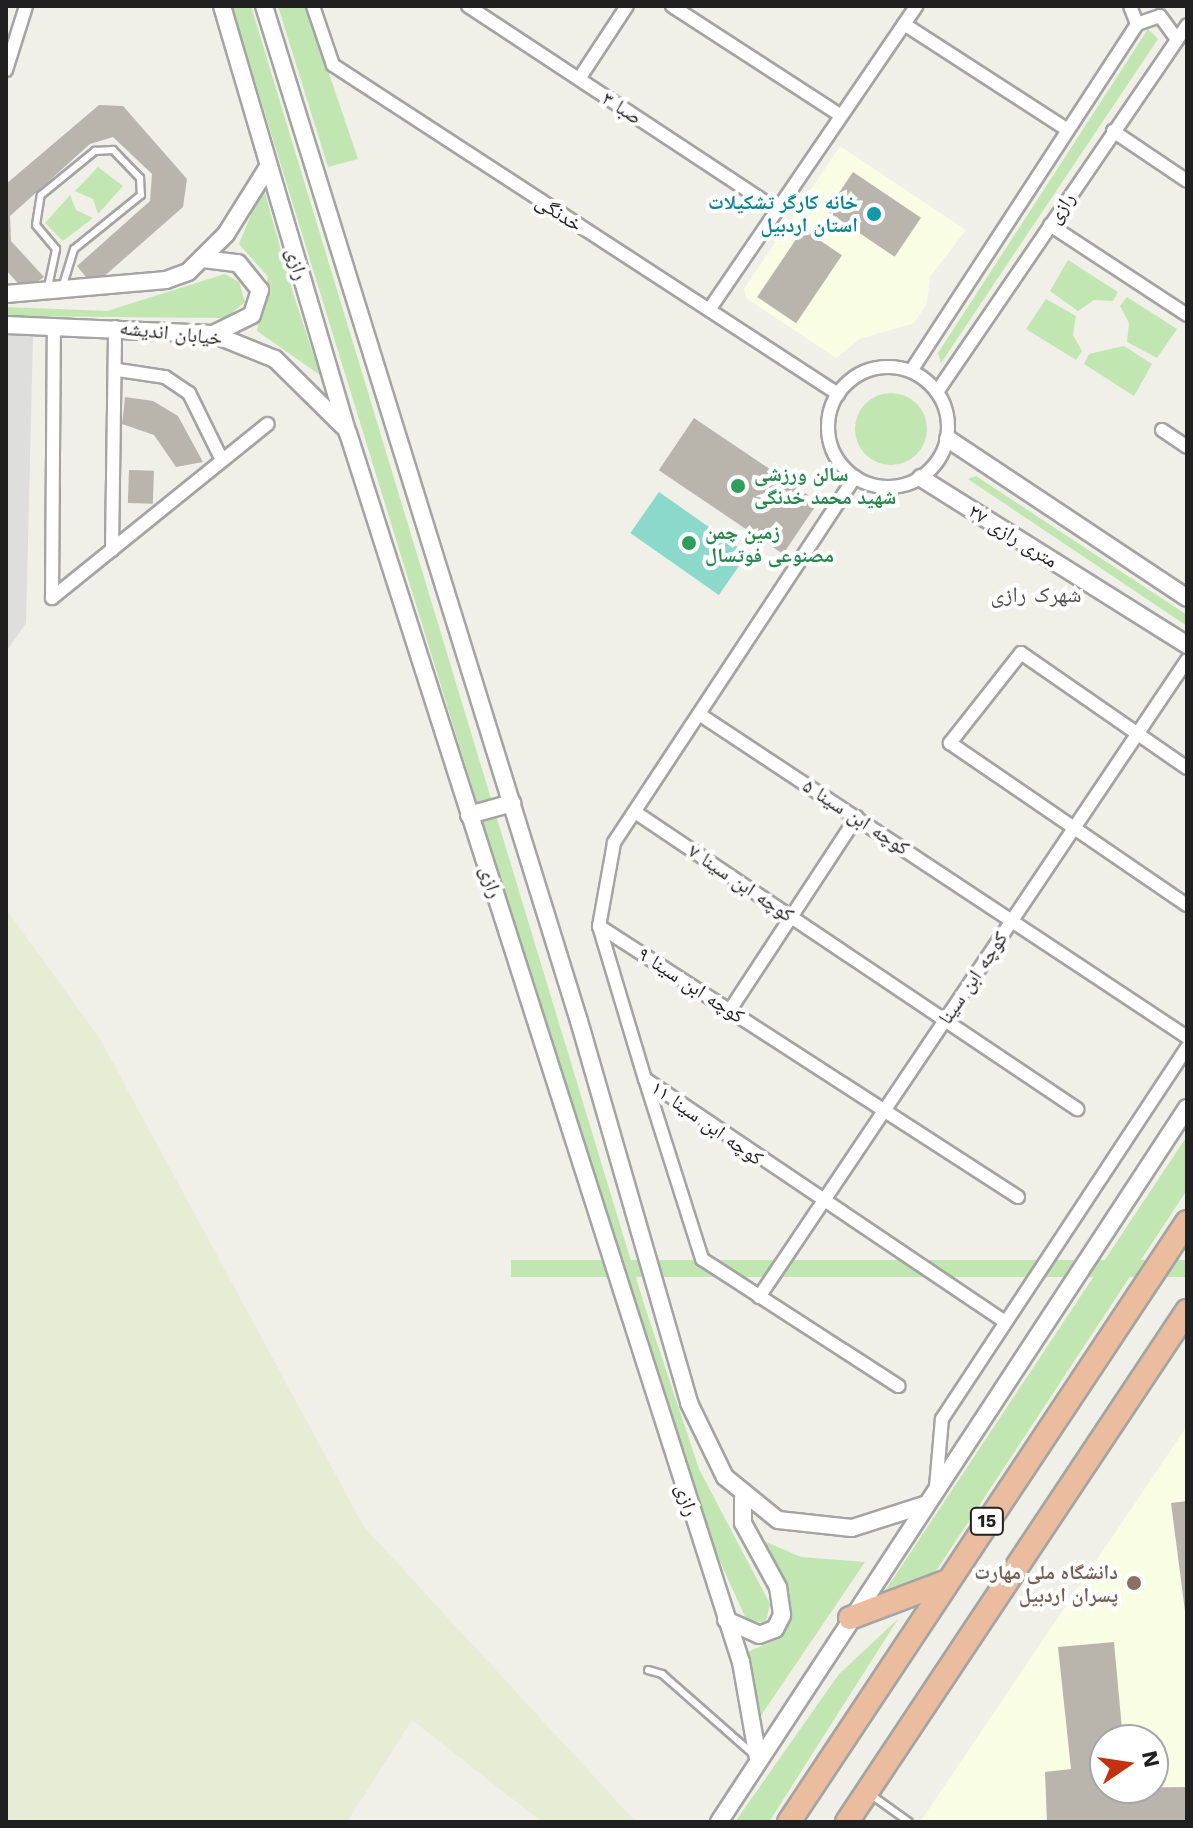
<!DOCTYPE html>
<html>
<head>
<meta charset="utf-8">
<style>
	body { margin:0 }
	#map { position:relative; width:1193px; height:1828px; overflow:hidden; background:#f0efe8; font-family:"Work Sans","Noto Naskh Arabic",sans-serif }
	div>[style] { position:absolute }
	.residential>* { inset:0; background:#dededd }
	.education>* { inset:0; background:#f8fde4 }
	.farmland>* { inset:0; background:#e6edd4 }
	.grass>* { inset:0; background:#c1e6b1; transform-origin:0 0 }
	.round { border-radius:50% }
	.pitch>* { inset:0; background:#8bd9cb; transform-origin:0 0 }
	.building>* { inset:0; background:#b9b5ad; transform-origin:0 0 }
	.roads { filter:drop-shadow(2px 0 #a4a4a4) drop-shadow(-2px 0 #a4a4a4) drop-shadow(0 2px #a4a4a4) drop-shadow(0 -2px #a4a4a4) }
	.service>* { height:6px; margin:-3px; padding:0 3px; transform-origin:3px; border-radius:3px; background:#fff }
	.minor>* { height:12px; margin:-6px; padding:0 6px; transform-origin:6px; border-radius:6px; background:#fff }
	.minor>.ring { margin:-6px; padding:0; box-sizing:content-box; background:none; border:12px solid #fff; border-radius:50% }
	.tertiary>* { height:16px; margin:-8px; padding:0 8px; transform-origin:8px; border-radius:8px; background:#fff }
	.trunk>* { height:22px; margin:-11px; padding:0 11px; transform-origin:11px; border-radius:11px; background:#ecbc9e }
	.dots>* { width:22px; height:22px; translate:-50% -50%; box-sizing:border-box; border:4px solid #fff; border-radius:50% }
	span { translate:-50% -50%; white-space:nowrap; text-align:center; line-height:1.15; -webkit-text-stroke:8px #fff; paint-order:stroke }
	.shield-label span { padding:2px 6px; background:#fff; border:2px solid; border-radius:6px; -webkit-text-stroke-width:0 }
	.shield-label { font-size:18px; color:#202020; font-weight:700 }
	.street-label { font-size:20px; color:#202020 }
	.culture-label { font-size:20px; color:#0d838f; font-weight:700 }
	.right { translate:-100% -50%; text-align:right }
	.leisure-label { font-size:20px; color:#27864d; font-weight:700 }
	.left { translate:0 -50%; text-align:left }
	.education-label { font-size:20px; color:#785e54; font-weight:700 }
	.neighbourhood-label { font-size:22px; color:#535353 }
	.frame { position:absolute; inset:0; border:8px solid #202020; pointer-events:none }
	.north { position:absolute; left:1089px; top:1724px; width:80px; height:80px; box-sizing:border-box; background:#fff; border:2px solid #a6a6a6; border-radius:50%; rotate:77deg; font-size:22px; font-weight:700; line-height:32px; text-align:center; color:#202020 }
	.north::after { content:''; display:block; margin:auto; width:28px; height:36px; background:#c3320e; clip-path:polygon(50% 0,100% 100%,50% 72%,0 100%) }
</style>
</head>
<body>
<div id="map">
	<div class="residential">
		<div style="clip-path:polygon(6px 336px,33px 336px,26px 623px,6px 652px)"></div>
	</div>
	<div class="education">
		<div style="clip-path:polygon(840px 146px,966px 230px,930px 277px,927px 304px,914px 323px,860px 339px,836px 358px,746px 298px,744px 289px)"></div>
		<div style="clip-path:polygon(evenodd,1187px 1426px,1187px 1822px,920px 1822px,1187px 1426px,1105px 1740px,1153px 1740px,1153px 1788px,1105px 1788px,1105px 1740px)"></div>
	</div>
	<div class="farmland">
		<div style="clip-path:polygon(6px 909px,100px 1039px,364px 1527px,636px 1822px,542px 1822px,412px 1720px,347px 1822px,6px 1822px)"></div>
	</div>
	<div class="grass">
		<div style="clip-path:polygon(232px 6px,251px 6px,644px 1304px,699px 1469px,770px 1604px,766px 1622px,747px 1621px,718px 1557px,632px 1307px)"></div>
		<div style="clip-path:polygon(278px 6px,306px 6px,358px 159px,328px 167px)"></div>
		<div style="clip-path:polygon(1148px 29px,1158px 39px,941px 363px,938px 353px)"></div>
		<div style="clip-path:polygon(98px 167px,123px 186px,98px 214px,93px 199px,75px 191px)"></div>
		<div style="clip-path:polygon(263px 186px,293px 293px,320px 375px,257px 331px,268px 277px,239px 244px)"></div>
		<div style="clip-path:polygon(70px 195px,76px 210px,93px 218px,63px 241px,45px 223px)"></div>
		<div style="clip-path:polygon(1068px 260px,1118px 292px,1113px 301px,1094px 300px,1078px 311px,1050px 291px)"></div>
		<div style="clip-path:polygon(225px 274px,239px 282px,245px 302px,226px 318px,6px 316px,6px 307px,107px 311px)"></div>
		<div style="clip-path:polygon(1127px 297px,1177px 329px,1157px 358px,1127px 342px,1129px 323px,1120px 306px)"></div>
		<div style="clip-path:polygon(1046px 299px,1076px 316px,1073px 335px,1082px 351px,1076px 360px,1026px 329px)"></div>
		<div style="clip-path:polygon(1124px 346px,1152px 364px,1134px 396px,1084px 364px,1089px 354px)"></div>
		<div class="round" style="left:855px;top:393px;width:72px;height:72px"></div>
		<div style="clip-path:polygon(976px 476px,1187px 615px,1187px 626px,968px 479px)"></div>
		<div style="clip-path:polygon(1187px 1136px,1187px 1190px,928px 1583px,881px 1597px)"></div>
		<div style="left:1187px;top:1260px;width:17px;height:676px;rotate:90deg"></div>
		<div style="clip-path:polygon(759px 1539px,801px 1557px,865px 1562px,758px 1720px,745px 1653px,783px 1637px,787px 1595px)"></div>
		<div style="clip-path:polygon(898px 1619px,769px 1822px,735px 1822px,839px 1674px)"></div>
	</div>
	<div class="pitch">
		<div style="left:659px;top:492px;width:108px;height:50px;rotate:35deg"></div>
	</div>
	<div class="building">
		<div style="clip-path:polygon(99px 105px,123px 106px,187px 179px,183px 207px,93px 286px,77px 266px,150px 201px,152px 174px,113px 137px,90px 144px,10px 216px,11px 241px,44px 277px,25px 291px,6px 270px,6px 184px)"></div>
		<div style="left:853px;top:172px;width:82px;height:47px;rotate:34deg"></div>
		<div style="left:803px;top:229px;width:47px;height:82px;rotate:34deg"></div>
		<div style="clip-path:polygon(125px 397px,153px 401px,178px 416px,203px 462px,176px 467px,154px 435px,122px 424px)"></div>
		<div style="left:694px;top:418px;width:150px;height:63px;rotate:34deg"></div>
		<div style="left:129px;top:470px;width:25px;height:33px;rotate:2deg"></div>
		<div style="clip-path:polygon(1187px 1501px,1187px 1611px,1185px 1611px,1171px 1503px)"></div>
		<div style="clip-path:polygon(1114px 1642px,1123px 1740px,1105px 1740px,1105px 1788px,1187px 1787px,1187px 1822px,1047px 1822px,1045px 1772px,1071px 1769px,1058px 1647px)"></div>
	</div>
	<div class="roads">
		<div class="service">
			<div style="left:48px;top:287px;width:39px;rotate:-78deg"></div>
			<div style="left:56px;top:249px;width:31px;rotate:-130deg"></div>
			<div style="left:36px;top:225px;width:30px;rotate:-81deg"></div>
			<div style="left:41px;top:195px;width:70px;rotate:-39.2deg"></div>
			<div style="left:95px;top:151px;width:18px;rotate:-3deg"></div>
			<div style="left:113px;top:150px;width:39px;rotate:46deg"></div>
			<div style="left:140px;top:178px;width:17px;rotate:87deg"></div>
			<div style="left:141px;top:195px;width:86px;rotate:141.1deg"></div>
			<div style="left:74px;top:249px;width:39px;rotate:107deg"></div>
			<div style="left:648px;top:1670px;width:15px;rotate:16deg"></div>
			<div style="left:662px;top:1674px;width:120px;rotate:41.3deg"></div>
			<div style="left:870px;top:1794px;width:48px;rotate:35.7deg"></div>
		</div>
		<div class="minor">
			<div style="left:313px;top:6px;width:62px;rotate:71.3deg"></div>
			<div style="left:333px;top:65px;width:603px;rotate:33.08deg"></div>
			<div style="left:468px;top:6px;width:370px;rotate:33.4deg"></div>
			<div style="left:672px;top:6px;width:200px;rotate:33deg"></div>
			<div style="left:904px;top:24px;width:193px;rotate:32.9deg"></div>
			<div style="left:1137px;top:24px;width:24px;rotate:-19deg"></div>
			<div style="left:1160px;top:16px;width:29px;rotate:54deg"></div>
			<div style="left:6px;top:70px;width:67px;rotate:-72.6deg"></div>
			<div style="left:579px;top:79px;width:87px;rotate:-56.7deg"></div>
			<div style="left:1113px;top:131px;width:89px;rotate:34deg"></div>
			<div style="left:1050px;top:225px;width:164px;rotate:33.3deg"></div>
			<div style="left:709px;top:310px;width:368px;rotate:-55.7deg"></div>
			<div class="ring" style="left:828px;top:367px;width:108px;height:108px"></div>
			<div style="left:118px;top:370px;width:48px;rotate:8.5deg"></div>
			<div style="left:165px;top:377px;width:29px;rotate:34deg"></div>
			<div style="left:189px;top:393px;width:75px;rotate:63.8deg"></div>
			<div style="left:911px;top:371px;width:414px;rotate:-56.9deg"></div>
			<div style="left:1137px;top:24px;width:19px;rotate:-111deg"></div>
			<div style="left:937px;top:392px;width:444px;rotate:-55.7deg"></div>
			<div style="left:1162px;top:430px;width:30px;rotate:34deg"></div>
			<div style="left:855px;top:477px;width:438px;rotate:123.4deg"></div>
			<div style="left:614px;top:843px;width:84px;rotate:100.2deg"></div>
			<div style="left:599px;top:926px;width:499px;rotate:32.9deg"></div>
			<div style="left:112px;top:550px;width:223px;rotate:-89.2deg"></div>
			<div style="left:52px;top:598px;width:277px;rotate:-38.9deg"></div>
			<div style="left:52px;top:598px;width:273px;rotate:-89.6deg"></div>
			<div style="left:699px;top:714px;width:585px;rotate:33.5deg"></div>
			<div style="left:1187px;top:768px;width:202px;rotate:-145.3deg"></div>
			<div style="left:1021px;top:653px;width:115px;rotate:128.3deg"></div>
			<div style="left:950px;top:743px;width:287px;rotate:34.4deg"></div>
			<div style="left:635px;top:812px;width:533px;rotate:33.9deg"></div>
			<div style="left:599px;top:926px;width:160px;rotate:73.3deg"></div>
			<div style="left:645px;top:1079px;width:433px;rotate:34deg"></div>
			<div style="left:730px;top:1010px;width:231px;rotate:-56.7deg"></div>
			<div style="left:645px;top:1079px;width:189px;rotate:72.4deg"></div>
			<div style="left:702px;top:1259px;width:234px;rotate:32.9deg"></div>
			<div style="left:759px;top:1297px;width:767px;rotate:-56.1deg"></div>
			<div style="left:936px;top:1487px;width:68px;rotate:-85deg"></div>
			<div style="left:942px;top:1419px;width:445px;rotate:-56.6deg"></div>
		</div>
		<div class="tertiary">
			<div style="left:222px;top:6px;width:445px;rotate:73.6deg"></div>
			<div style="left:348px;top:433px;width:1290px;rotate:72.27deg"></div>
			<div style="left:741px;top:1662px;width:97px;rotate:80deg"></div>
			<div style="left:264px;top:6px;width:1063px;rotate:72.76deg"></div>
			<div style="left:579px;top:1021px;width:398px;rotate:73.9deg"></div>
			<div style="left:689px;top:1403px;width:82px;rotate:64.1deg"></div>
			<div style="left:725px;top:1477px;width:68px;rotate:39.1deg"></div>
			<div style="left:778px;top:1520px;width:74px;rotate:6.2deg"></div>
			<div style="left:852px;top:1528px;width:76px;rotate:-17.7deg"></div>
			<div style="left:203px;top:259px;width:35px;rotate:7deg"></div>
			<div style="left:238px;top:263px;width:35px;rotate:51deg"></div>
			<div style="left:260px;top:290px;width:26px;rotate:108deg"></div>
			<div style="left:252px;top:315px;width:43px;rotate:154deg"></div>
			<div style="left:6px;top:294px;width:161px;rotate:-5deg"></div>
			<div style="left:166px;top:280px;width:23px;rotate:-20deg"></div>
			<div style="left:188px;top:272px;width:54px;rotate:-45deg"></div>
			<div style="left:226px;top:234px;width:79px;rotate:-57.9deg"></div>
			<div style="left:6px;top:325px;width:207px;rotate:2.5deg"></div>
			<div style="left:213px;top:334px;width:67px;rotate:22deg"></div>
			<div style="left:275px;top:359px;width:95px;rotate:44.6deg"></div>
			<div style="left:948px;top:439px;width:287px;rotate:33.6deg"></div>
			<div style="left:921px;top:478px;width:314px;rotate:32.1deg"></div>
			<div style="left:469px;top:815px;width:45px;rotate:-15.6deg"></div>
			<div style="left:726px;top:1620px;width:36px;rotate:24deg"></div>
			<div style="left:759px;top:1635px;width:17px;rotate:-21deg"></div>
			<div style="left:775px;top:1629px;width:16px;rotate:-63deg"></div>
			<div style="left:782px;top:1615px;width:28px;rotate:-98deg"></div>
			<div style="left:778px;top:1587px;width:73px;rotate:-118.7deg"></div>
			<div style="left:743px;top:1523px;width:25px;rotate:-90deg"></div>
			<div style="left:719px;top:1822px;width:854px;rotate:-56.76deg"></div>
		</div>
		<div class="trunk">
			<div style="left:850px;top:1618px;width:105px;rotate:-20.7deg"></div>
			<div style="left:789px;top:1822px;width:720px;rotate:-56.44deg"></div>
			<div style="left:847px;top:1822px;width:614px;rotate:-56.36deg"></div>
		</div>
	</div>
	<div class="dots">
		<div style="left:874px;top:214px;background:#0f9aa8"></div>
		<div style="left:738px;top:486px;background:#2e9e5b"></div>
		<div style="left:689px;top:543px;background:#2e9e5b"></div>
		<div style="left:1134px;top:1583px;background:#8d6e63"></div>
	</div>
	<div class="shield-label">
		<span style="left:987px;top:1521px">15</span>
	</div>
	<div class="street-label">
		<span style="left:622px;top:108px;rotate:33deg">صبا ۳</span>
		<span style="left:1061px;top:208px;rotate:-56deg">رازی</span>
		<span style="left:559px;top:213px;rotate:33deg">خدنگی</span>
		<span style="left:297px;top:264px;rotate:73deg">رازی</span>
		<span style="left:171px;top:333px;rotate:6deg">خیابان اندیشه</span>
		<span style="left:1013px;top:536px;rotate:32deg">۲۷ متری رازی</span>
		<span style="left:856px;top:817px;rotate:33deg">کوچه ابن سینا ۵</span>
		<span style="left:491px;top:882px;rotate:72deg">رازی</span>
		<span style="left:741px;top:883px;rotate:34deg">کوچه ابن سینا ۷</span>
		<span style="left:973px;top:978px;rotate:-56deg">کوچه ابن سینا</span>
		<span style="left:691px;top:985px;rotate:33deg">کوچه ابن سینا ۹</span>
		<span style="left:707px;top:1123px;rotate:35deg">کوچه ابن سینا ۱۱</span>
		<span style="left:687px;top:1500px;rotate:72deg">رازی</span>
	</div>
	<div class="culture-label">
		<span class="right" style="left:858px;top:214px">خانه کارگر تشکیلات<br>استان اردبیل</span>
	</div>
	<div class="leisure-label">
		<span class="left" style="left:754px;top:486px">سالن ورزشی<br>شهید محمد خدنگی</span>
		<span class="left" style="left:705px;top:544px">زمین چمن<br>مصنوعی فوتسال</span>
	</div>
	<div class="education-label">
		<span class="right" style="left:1118px;top:1584px">دانشگاه ملی مهارت<br>پسران اردبیل</span>
	</div>
	<div class="neighbourhood-label">
		<span style="left:1036px;top:595px">شهرک رازی</span>
	</div>
	<div class="frame"></div>
	<div class="north">N</div>
</div>
</body>
</html>
